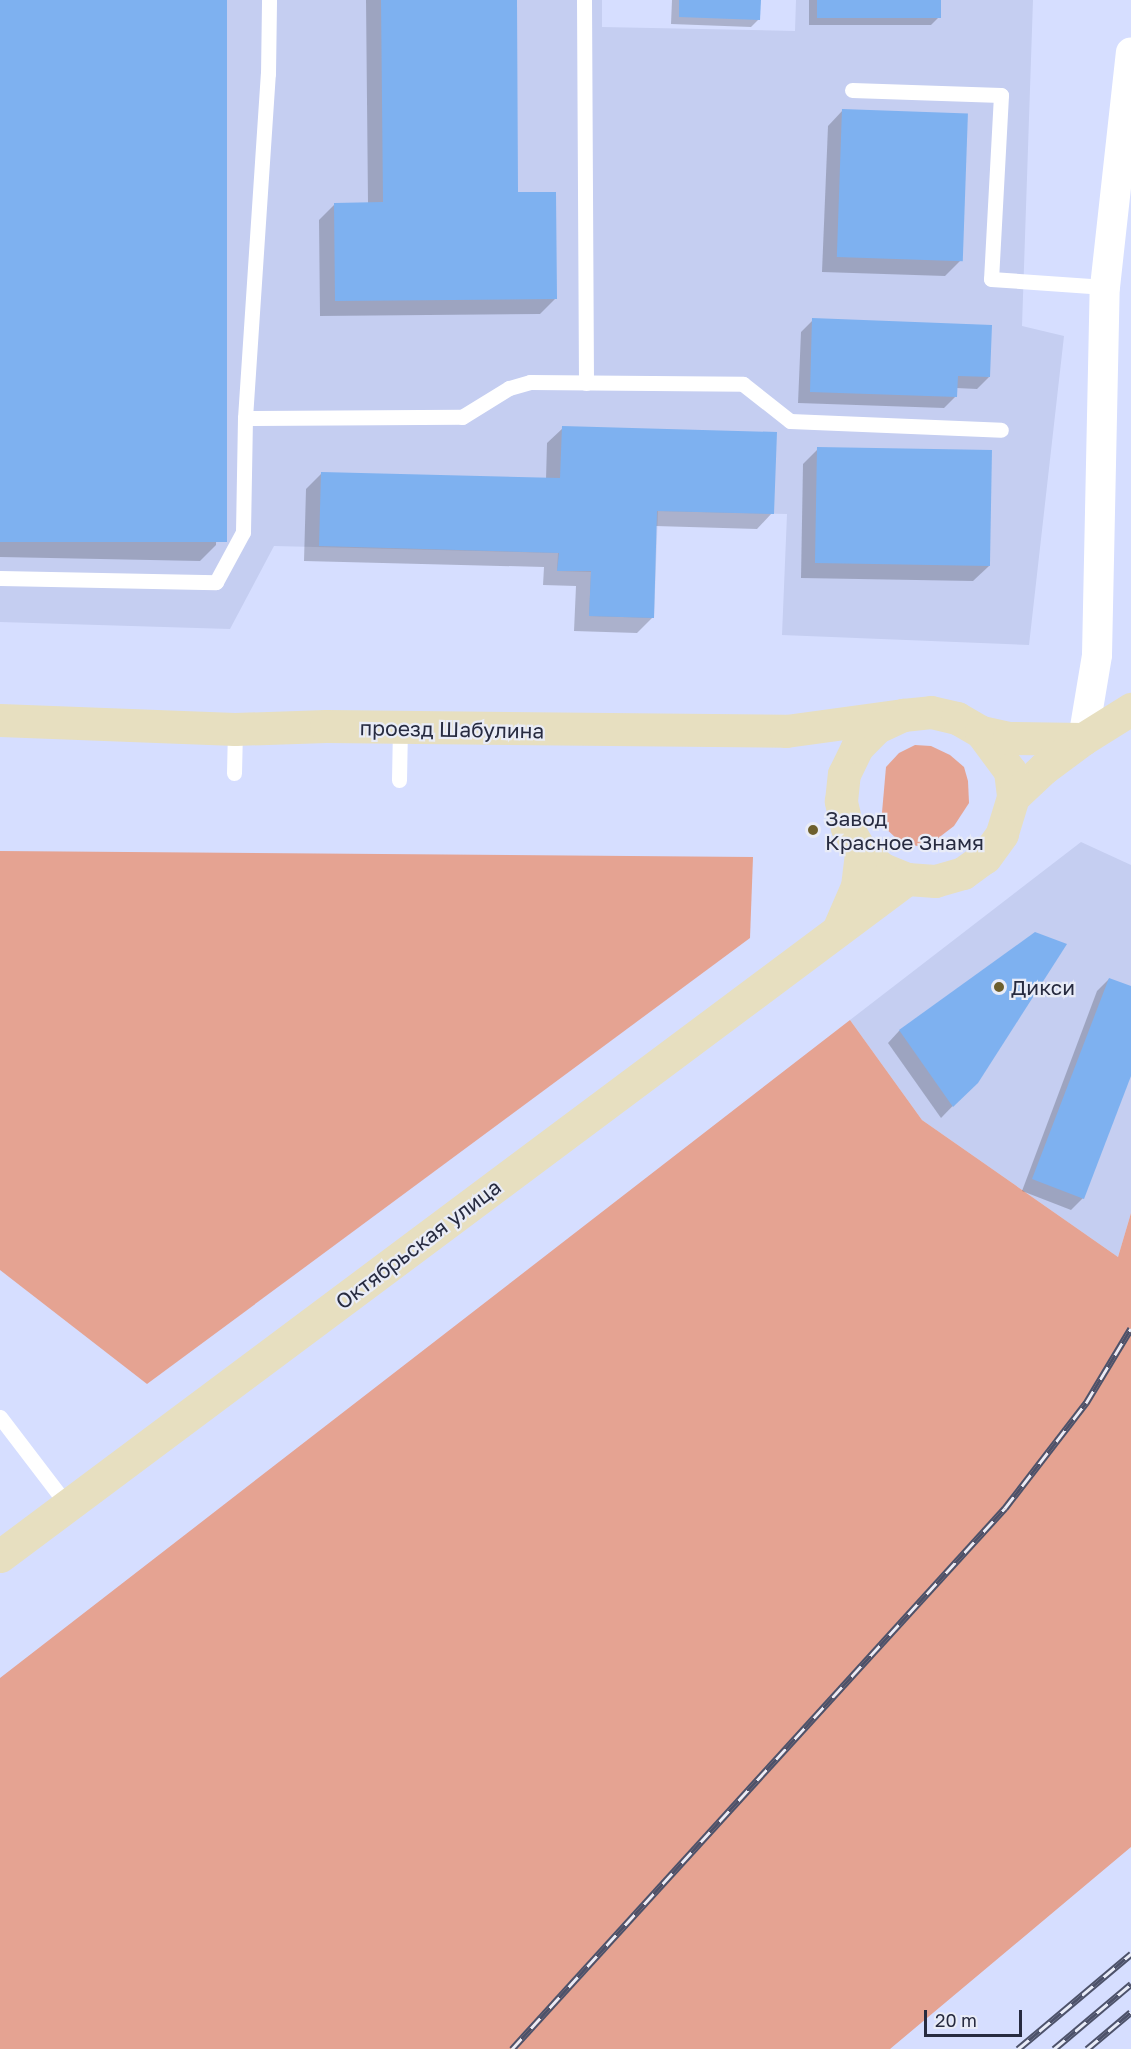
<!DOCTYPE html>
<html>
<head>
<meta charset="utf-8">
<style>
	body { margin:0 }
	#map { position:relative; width:1131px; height:2049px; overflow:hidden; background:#d6deff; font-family:"Golos Text",sans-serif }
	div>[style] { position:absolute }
	.built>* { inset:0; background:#c5cef1 }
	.green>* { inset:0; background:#e5a392 }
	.shadow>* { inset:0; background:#0003 }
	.building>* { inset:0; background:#7eb1f0; transform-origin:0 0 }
	.lane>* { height:15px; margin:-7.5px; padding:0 7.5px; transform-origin:7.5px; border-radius:7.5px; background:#fff }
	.street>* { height:30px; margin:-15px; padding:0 15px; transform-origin:15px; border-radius:15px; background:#fff }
	.secondary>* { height:33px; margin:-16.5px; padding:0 16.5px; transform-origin:16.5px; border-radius:16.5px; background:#e7dfc0 }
	.rail>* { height:7px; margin-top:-3.5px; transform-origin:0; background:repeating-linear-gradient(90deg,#e9ecf7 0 14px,#4d526a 0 28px); box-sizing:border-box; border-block:2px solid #4d526a }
	.dots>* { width:16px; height:16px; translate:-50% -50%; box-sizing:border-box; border:3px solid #e9ecf7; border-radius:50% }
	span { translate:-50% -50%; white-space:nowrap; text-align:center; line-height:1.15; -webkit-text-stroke:4.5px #e9ecf7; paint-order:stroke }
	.street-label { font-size:21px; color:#272b40 }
	.poi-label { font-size:21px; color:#272b40 }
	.left { translate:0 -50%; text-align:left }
	.scale { position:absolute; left:924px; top:2010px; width:98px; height:27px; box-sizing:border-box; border:3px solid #272b40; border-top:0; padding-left:8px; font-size:18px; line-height:21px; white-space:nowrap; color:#272b40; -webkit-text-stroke:4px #e9ecf7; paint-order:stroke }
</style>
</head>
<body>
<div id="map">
	<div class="built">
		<div style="clip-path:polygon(0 0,602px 0,602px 27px,795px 31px,796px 0,1033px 0,1022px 326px,1064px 336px,1029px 645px,782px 635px,787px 514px,658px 511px,654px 618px,589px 616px,591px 572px,557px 571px,558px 553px,274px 546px,230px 629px,0 622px)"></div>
		<div style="clip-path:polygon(1081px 842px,1131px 865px,1131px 1213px,1118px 1257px,922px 1120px,850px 1020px)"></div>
	</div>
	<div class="green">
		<div style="clip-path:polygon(915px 745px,931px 746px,950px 755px,964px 767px,968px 781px,969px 803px,954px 826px,933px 842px,917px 846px,897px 839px,881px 824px,886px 767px,899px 753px)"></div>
		<div style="clip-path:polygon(0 851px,753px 857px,750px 938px,147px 1384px,0 1270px)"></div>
		<div style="clip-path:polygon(850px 1020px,922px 1120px,1118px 1257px,1131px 1213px,1131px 1847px,890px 2049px,0 2049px,0 1678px)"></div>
	</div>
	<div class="shadow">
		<div style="clip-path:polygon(0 0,225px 0,216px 545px,200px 561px,0 557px)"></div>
		<div style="clip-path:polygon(366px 0,515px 0,516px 193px,556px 298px,540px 314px,320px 316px,319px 220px,335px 204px,368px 204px)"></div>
		<div style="clip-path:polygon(672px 0,760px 0,759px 19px,751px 27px,671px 24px)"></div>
		<div style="clip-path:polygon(809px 0,939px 0,939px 17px,931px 25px,809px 25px)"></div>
		<div style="clip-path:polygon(843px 110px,960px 261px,945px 276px,822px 272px,828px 126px)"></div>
		<div style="clip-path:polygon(813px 320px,989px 377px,977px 389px,956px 388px,956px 396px,944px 408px,798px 403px,801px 332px)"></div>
		<div style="clip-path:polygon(563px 428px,772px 513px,757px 529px,655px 526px,653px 617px,637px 633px,574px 631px,576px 586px,543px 585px,544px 567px,304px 561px,306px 489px,322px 473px,546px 479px,547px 443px)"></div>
		<div style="clip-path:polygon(818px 449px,989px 566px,973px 581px,801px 578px,803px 464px)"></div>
		<div style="clip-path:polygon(1035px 934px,976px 1082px,941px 1118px,888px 1043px,899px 1031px)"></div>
		<div style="clip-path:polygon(1109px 979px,1131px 988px,1131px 1072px,1083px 1198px,1071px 1210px,1022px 1191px,1097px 991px)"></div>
	</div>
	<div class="building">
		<div style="left:0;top:0;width:227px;height:542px"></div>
		<div style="clip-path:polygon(381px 0,517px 0,518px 192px,556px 192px,557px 299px,335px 301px,334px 203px,383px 202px)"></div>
		<div style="clip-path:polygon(679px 0,761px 0,760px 20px,679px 17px)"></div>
		<div style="left:817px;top:0;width:124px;height:18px"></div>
		<div style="left:842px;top:109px;width:126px;height:148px;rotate:2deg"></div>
		<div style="clip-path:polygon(812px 318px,992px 325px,990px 377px,958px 376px,957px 397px,810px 392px)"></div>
		<div style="clip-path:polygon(562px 426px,777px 432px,774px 514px,657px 511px,654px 618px,589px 616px,591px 571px,557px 571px,559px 553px,319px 546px,321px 472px,560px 478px)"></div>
		<div style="left:817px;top:447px;width:175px;height:116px;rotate:1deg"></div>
		<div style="clip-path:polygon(1035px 932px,1067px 944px,978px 1083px,953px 1107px,899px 1030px)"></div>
		<div style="clip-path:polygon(1109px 978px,1131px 986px,1131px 1076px,1084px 1199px,1032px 1179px)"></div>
	</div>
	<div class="lane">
		<div style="left:584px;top:0;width:383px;rotate:89.7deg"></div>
		<div style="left:852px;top:90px;width:149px;rotate:1.9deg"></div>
		<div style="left:1001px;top:95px;width:184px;rotate:93.1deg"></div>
		<div style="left:991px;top:279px;width:114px;rotate:4deg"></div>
		<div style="left:245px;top:418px;width:345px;rotate:-86.2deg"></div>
		<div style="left:268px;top:74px;width:74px;rotate:-89.2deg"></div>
		<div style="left:0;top:578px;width:216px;rotate:1.1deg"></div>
		<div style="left:216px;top:582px;width:57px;rotate:-61.6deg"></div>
		<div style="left:243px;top:532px;width:114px;rotate:-89deg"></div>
		<div style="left:245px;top:418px;width:217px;rotate:-0.3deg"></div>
		<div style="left:462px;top:417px;width:55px;rotate:-31.7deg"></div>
		<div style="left:509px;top:388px;width:22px;rotate:-16deg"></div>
		<div style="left:530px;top:382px;width:213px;rotate:0.5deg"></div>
		<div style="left:743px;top:384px;width:60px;rotate:38.2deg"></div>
		<div style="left:790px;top:421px;width:211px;rotate:2.4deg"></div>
		<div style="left:234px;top:773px;width:44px;rotate:-88.7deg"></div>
		<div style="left:399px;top:780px;width:51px;rotate:-88.9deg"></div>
		<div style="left:0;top:1417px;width:111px;rotate:52.7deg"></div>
	</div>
	<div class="street">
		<div style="left:1083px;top:739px;width:85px;rotate:-80.5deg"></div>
		<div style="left:1097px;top:655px;width:368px;rotate:-88.8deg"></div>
		<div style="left:1105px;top:287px;width:236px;rotate:-83.7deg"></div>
	</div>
	<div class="secondary">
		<div style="left:0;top:720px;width:235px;rotate:2.2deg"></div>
		<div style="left:235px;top:729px;width:91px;rotate:-1.9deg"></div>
		<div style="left:326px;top:726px;width:460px;rotate:0.6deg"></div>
		<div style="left:786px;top:731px;width:118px;rotate:-7.8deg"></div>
		<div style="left:903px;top:715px;width:28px;rotate:-6deg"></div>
		<div style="left:931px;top:712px;width:27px;rotate:13deg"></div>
		<div style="left:957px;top:718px;width:28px;rotate:30deg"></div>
		<div style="left:981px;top:732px;width:49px;rotate:53.4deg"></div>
		<div style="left:1010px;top:771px;width:26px;rotate:83deg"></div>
		<div style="left:1013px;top:797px;width:39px;rotate:107deg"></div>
		<div style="left:1002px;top:834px;width:29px;rotate:126deg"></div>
		<div style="left:985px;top:857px;width:27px;rotate:144deg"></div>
		<div style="left:963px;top:873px;width:29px;rotate:164deg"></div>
		<div style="left:935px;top:881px;width:28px;rotate:-176deg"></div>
		<div style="left:907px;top:879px;width:27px;rotate:-158deg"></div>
		<div style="left:882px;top:869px;width:28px;rotate:-139deg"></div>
		<div style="left:861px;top:851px;width:27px;rotate:-121deg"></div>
		<div style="left:847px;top:828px;width:28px;rotate:-103deg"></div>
		<div style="left:841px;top:801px;width:27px;rotate:-84deg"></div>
		<div style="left:844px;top:774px;width:30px;rotate:-64deg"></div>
		<div style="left:857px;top:747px;width:28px;rotate:-45deg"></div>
		<div style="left:877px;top:727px;width:29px;rotate:-25deg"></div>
		<div style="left:981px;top:732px;width:29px;rotate:12deg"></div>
		<div style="left:1009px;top:738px;width:74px;rotate:0.8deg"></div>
		<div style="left:1013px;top:797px;width:42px;rotate:-43.1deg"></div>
		<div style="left:1044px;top:768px;width:49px;rotate:-36.6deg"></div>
		<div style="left:1083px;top:739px;width:57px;rotate:-32deg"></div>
		<div style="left:838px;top:930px;width:48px;rotate:-66.6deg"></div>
		<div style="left:857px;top:886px;width:35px;rotate:-83deg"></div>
		<div style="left:0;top:1556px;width:1132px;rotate:-36.74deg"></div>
	</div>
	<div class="rail">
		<div style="left:512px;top:2049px;width:732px;rotate:-47.66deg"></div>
		<div style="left:1005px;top:1508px;width:133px;rotate:-52.4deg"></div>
		<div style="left:1086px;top:1403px;width:87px;rotate:-59deg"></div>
		<div style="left:1018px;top:2049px;width:148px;rotate:-40.1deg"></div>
		<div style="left:1054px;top:2049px;width:101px;rotate:-40.2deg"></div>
		<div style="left:1087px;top:2049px;width:57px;rotate:-40.1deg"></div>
	</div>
	<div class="dots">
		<div style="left:813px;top:830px;background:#6d5f2d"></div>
		<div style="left:999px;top:987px;background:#6d5f2d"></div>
	</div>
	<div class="street-label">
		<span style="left:452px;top:729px;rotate:1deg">проезд Шабулина</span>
		<span style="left:418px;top:1244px;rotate:-37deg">Октябрьская улица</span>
	</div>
	<div class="poi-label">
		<span class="left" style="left:825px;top:830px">Завод<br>Красное Знамя</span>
		<span class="left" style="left:1011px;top:987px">Дикси</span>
	</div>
	<div class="scale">20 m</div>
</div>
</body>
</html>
